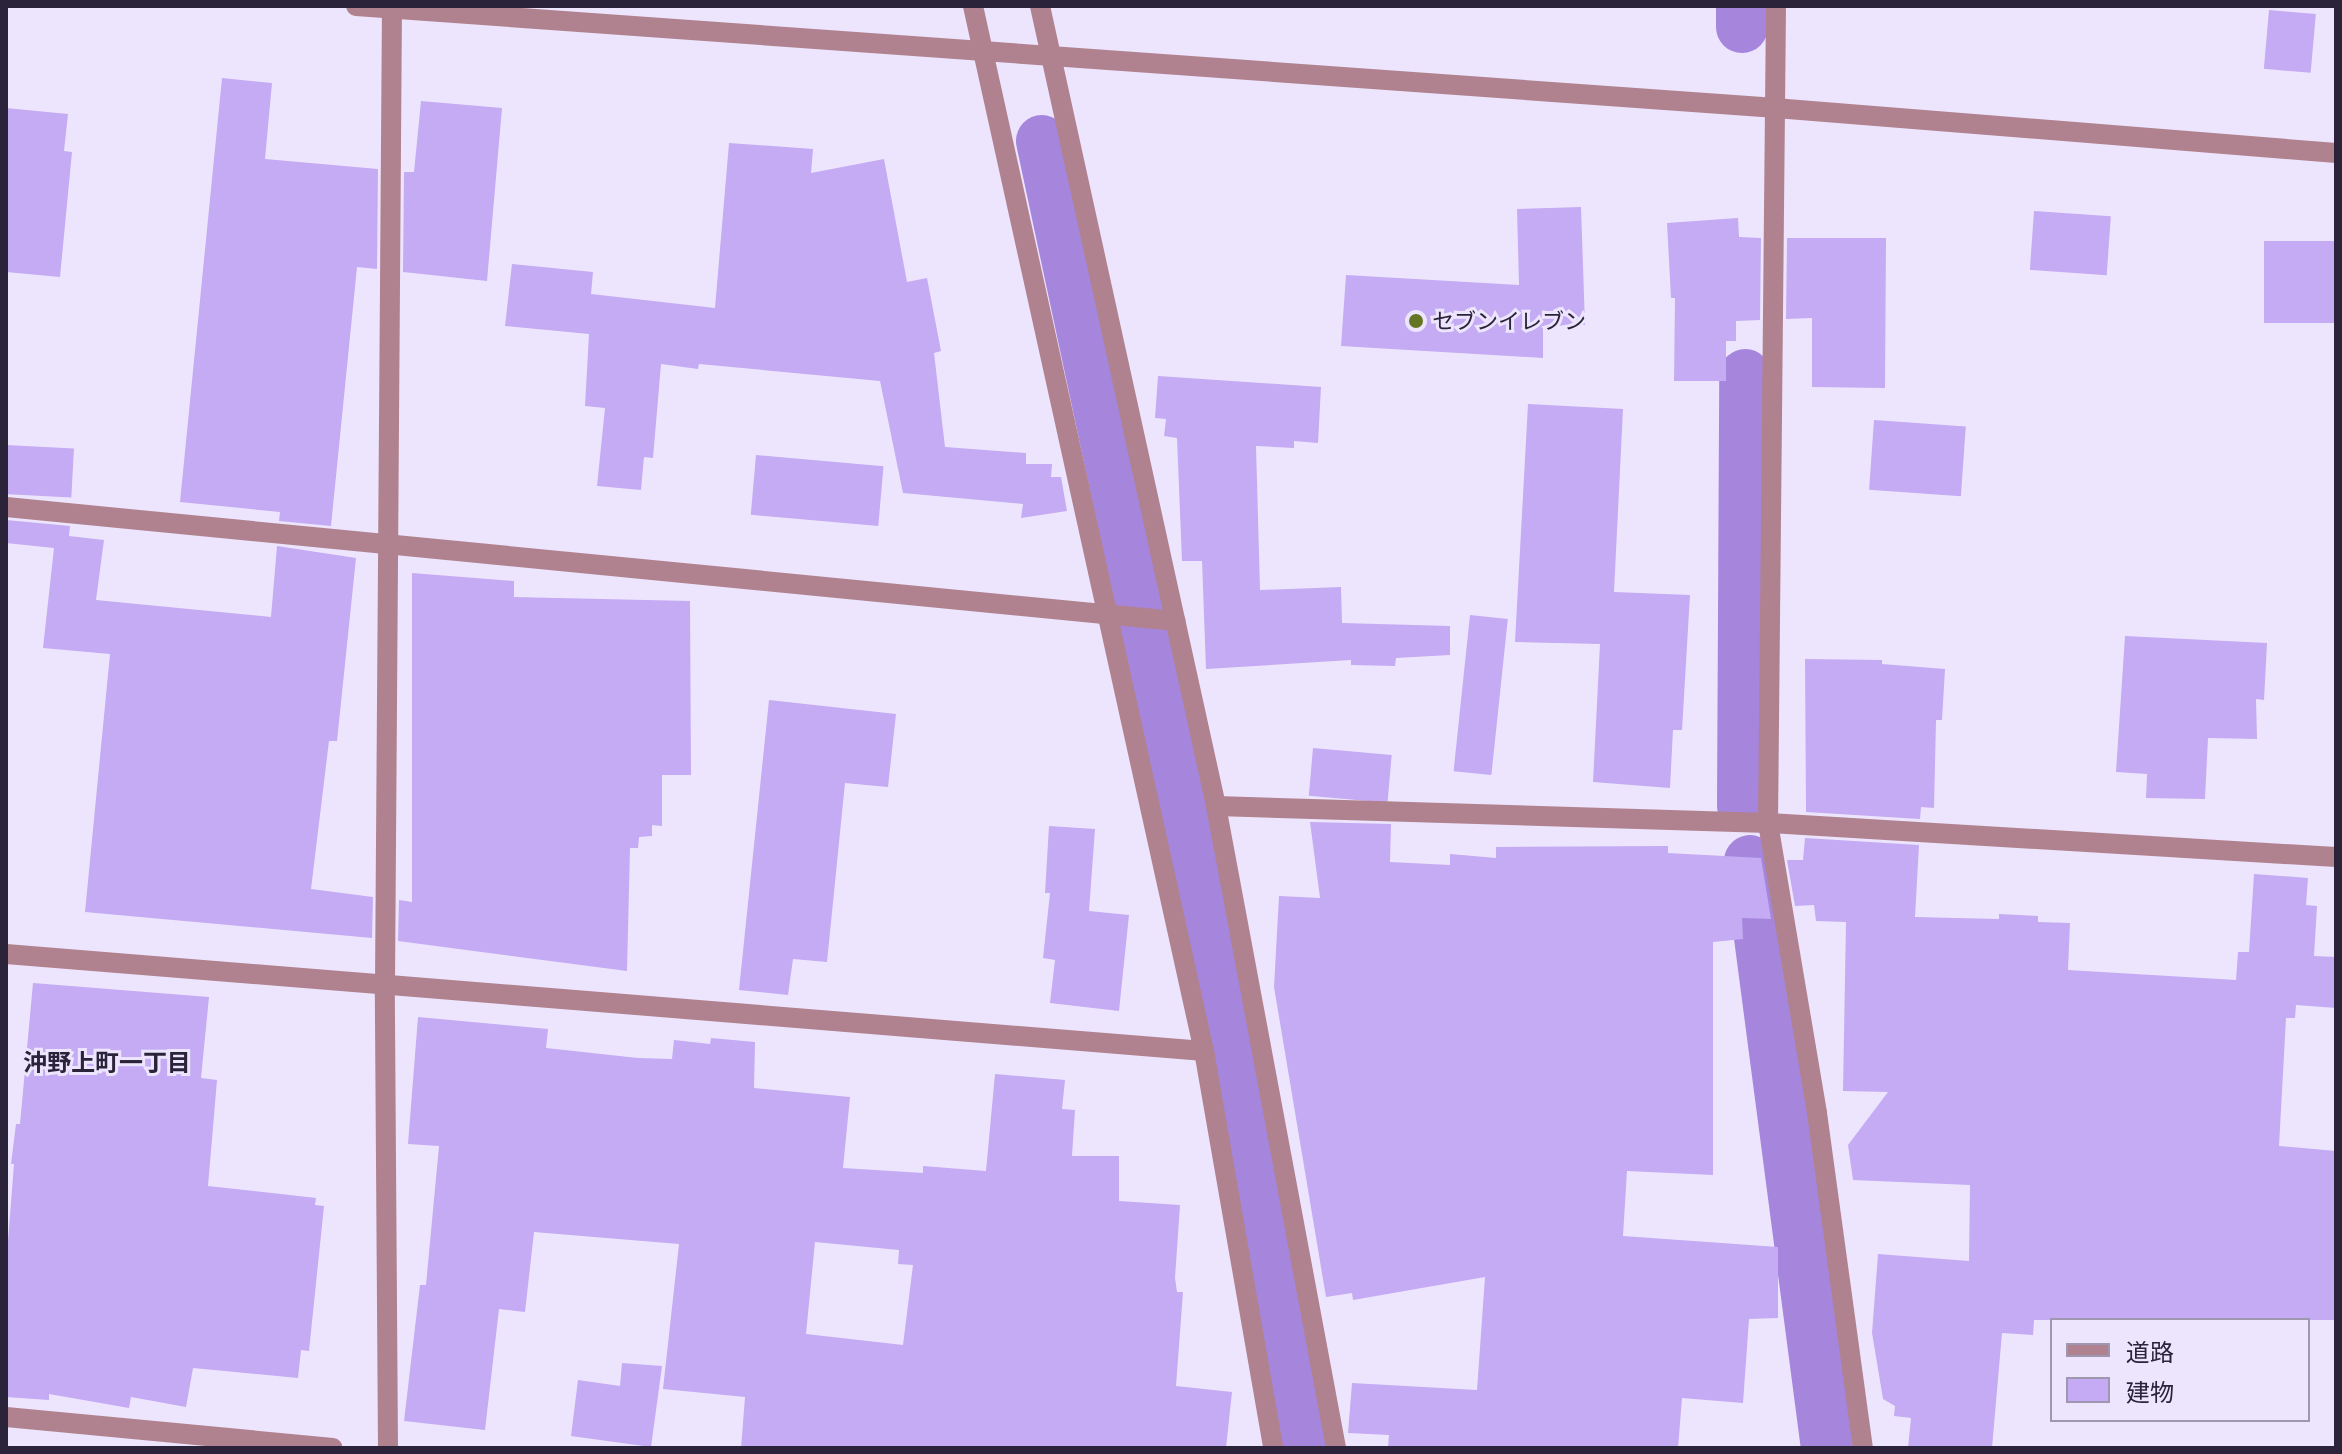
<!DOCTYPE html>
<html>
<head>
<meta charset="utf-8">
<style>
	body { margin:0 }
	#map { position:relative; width:2342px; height:1454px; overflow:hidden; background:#ede5fd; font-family:"IBM Plex Sans","Noto Sans JP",sans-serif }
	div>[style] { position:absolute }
	.canal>* { height:52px; margin:-26px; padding:0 26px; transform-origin:26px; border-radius:26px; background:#a685dd }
	.building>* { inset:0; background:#c4abf3; transform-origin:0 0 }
	.minor>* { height:20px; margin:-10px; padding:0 10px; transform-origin:10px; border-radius:10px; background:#b0828f }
	.dots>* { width:22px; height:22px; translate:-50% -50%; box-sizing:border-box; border:4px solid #ede5fd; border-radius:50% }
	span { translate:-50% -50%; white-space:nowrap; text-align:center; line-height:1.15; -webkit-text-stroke:6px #ede5fd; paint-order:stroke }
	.poi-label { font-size:22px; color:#2b233a }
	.left { translate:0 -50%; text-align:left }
	.neighbourhood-label { font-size:24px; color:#2b233a; font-weight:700 }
	.frame { position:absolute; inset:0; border:8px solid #2b233a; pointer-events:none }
	.legend { position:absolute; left:2050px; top:1318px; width:260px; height:104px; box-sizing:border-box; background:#ede5fd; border:2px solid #9f97af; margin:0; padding:10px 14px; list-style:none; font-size:24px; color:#2b233a }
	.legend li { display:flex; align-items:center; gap:16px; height:40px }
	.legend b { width:40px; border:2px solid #9f97af }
</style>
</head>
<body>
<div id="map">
	<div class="canal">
		<div style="left:1742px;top:27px;width:21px;rotate:-90deg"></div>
		<div style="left:1042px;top:141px;width:868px;rotate:77.97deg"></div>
		<div style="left:1223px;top:990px;width:466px;rotate:79.4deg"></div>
		<div style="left:1743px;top:806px;width:431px;rotate:-89.7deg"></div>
		<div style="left:1750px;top:861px;width:592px;rotate:82.53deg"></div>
	</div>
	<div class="building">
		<div style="left:2269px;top:10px;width:47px;height:59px;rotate:5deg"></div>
		<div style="clip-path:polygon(222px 78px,272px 83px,265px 159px,378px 169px,377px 269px,357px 267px,331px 526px,279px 521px,280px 512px,180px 502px)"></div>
		<div style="clip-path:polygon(421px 101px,502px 108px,487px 281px,403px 272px,404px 172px,414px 172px)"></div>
		<div style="clip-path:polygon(6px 108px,68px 114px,64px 151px,72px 152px,60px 277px,6px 272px)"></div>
		<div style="clip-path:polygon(729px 143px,813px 149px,811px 173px,884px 159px,907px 282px,927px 278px,941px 351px,934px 353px,945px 447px,1026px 453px,1026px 464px,1052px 464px,1051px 477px,1061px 477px,1067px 511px,1021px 518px,1023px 504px,903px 493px,880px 381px,699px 364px,698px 369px,661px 364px,653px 458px,644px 457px,641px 490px,597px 486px,605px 408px,585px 406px,589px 334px,505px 326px,512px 264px,593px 272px,591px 294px,715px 308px)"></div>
		<div style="clip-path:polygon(1581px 207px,1585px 325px,1543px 326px,1543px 358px,1341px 346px,1346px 275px,1519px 285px,1517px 209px)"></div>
		<div style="left:2034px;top:211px;width:77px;height:59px;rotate:4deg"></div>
		<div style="clip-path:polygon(1738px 218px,1739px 237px,1761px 238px,1760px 320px,1736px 321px,1736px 341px,1726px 341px,1726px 381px,1674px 381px,1675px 298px,1671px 298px,1667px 223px)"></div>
		<div style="clip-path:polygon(1787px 238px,1886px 238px,1885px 388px,1812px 387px,1812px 318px,1786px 319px)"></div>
		<div style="left:2336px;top:241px;width:82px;height:72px;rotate:90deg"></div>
		<div style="clip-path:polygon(1158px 376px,1321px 387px,1318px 443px,1294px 441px,1294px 448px,1256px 446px,1260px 590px,1341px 587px,1342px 623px,1450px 626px,1450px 655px,1396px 658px,1395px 666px,1351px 665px,1351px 660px,1206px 669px,1202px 561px,1182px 561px,1177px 438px,1164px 436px,1166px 419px,1155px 418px)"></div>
		<div style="clip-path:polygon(1528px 404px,1623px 409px,1614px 592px,1690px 595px,1682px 730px,1673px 730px,1670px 788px,1593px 782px,1600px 644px,1515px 642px)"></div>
		<div style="left:1874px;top:420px;width:92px;height:70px;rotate:4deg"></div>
		<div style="left:6px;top:445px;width:68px;height:49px;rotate:3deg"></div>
		<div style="left:756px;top:455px;width:128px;height:60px;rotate:5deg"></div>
		<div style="clip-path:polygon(6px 520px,70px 526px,69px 536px,104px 540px,96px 600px,271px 617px,277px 546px,356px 558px,337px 741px,329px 741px,311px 889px,373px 897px,372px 938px,85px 912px,110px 654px,43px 648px,54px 548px,6px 543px)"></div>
		<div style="clip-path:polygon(412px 573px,514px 581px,514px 597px,690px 601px,691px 775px,662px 775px,662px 826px,652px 825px,652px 836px,639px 837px,638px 848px,630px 848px,627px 971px,398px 941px,399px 900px,412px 902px)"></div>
		<div style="left:1470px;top:615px;width:38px;height:157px;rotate:6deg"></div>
		<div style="clip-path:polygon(2125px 636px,2267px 643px,2264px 700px,2256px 699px,2257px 739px,2208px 738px,2205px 799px,2146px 798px,2147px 774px,2116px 772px)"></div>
		<div style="clip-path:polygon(1805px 659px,1882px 660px,1882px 664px,1945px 669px,1942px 720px,1936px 720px,1934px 808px,1921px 807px,1920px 819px,1806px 812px)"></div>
		<div style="clip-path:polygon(769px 700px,896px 714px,888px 787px,845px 783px,827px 962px,793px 959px,788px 995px,739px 990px)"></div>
		<div style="left:1313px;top:748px;width:79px;height:48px;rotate:5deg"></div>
		<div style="clip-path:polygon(1310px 822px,1391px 824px,1390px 862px,1450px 865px,1450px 854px,1496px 858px,1496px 847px,1668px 846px,1668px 853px,1761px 858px,1771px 919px,1742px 918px,1743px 939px,1713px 942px,1713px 1175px,1627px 1171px,1623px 1236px,1778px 1247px,1778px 1318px,1749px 1319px,1743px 1403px,1682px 1398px,1678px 1448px,1388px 1448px,1389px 1435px,1348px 1433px,1352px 1383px,1477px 1390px,1485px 1277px,1353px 1300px,1352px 1293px,1326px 1297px,1274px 987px,1279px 896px,1320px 898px)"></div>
		<div style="clip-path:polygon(1049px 826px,1095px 829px,1089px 911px,1129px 915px,1119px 1011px,1050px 1003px,1055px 960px,1043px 958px,1050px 893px,1045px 893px)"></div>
		<div style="clip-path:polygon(1805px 838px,1919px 845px,1915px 917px,1999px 919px,1999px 914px,2038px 916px,2038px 922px,2070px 923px,2068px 970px,2236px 980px,2238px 952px,2249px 952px,2254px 874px,2308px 878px,2306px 905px,2317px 906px,2314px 956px,2336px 957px,2336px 1008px,2296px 1005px,2295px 1018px,2286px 1018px,2279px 1146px,2336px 1151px,2336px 1320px,2034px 1320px,2033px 1335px,2002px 1333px,1992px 1448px,1908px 1448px,1911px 1418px,1894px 1416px,1895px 1406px,1883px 1399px,1872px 1333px,1878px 1254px,1969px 1261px,1970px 1185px,1853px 1180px,1848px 1145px,1888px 1092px,1843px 1091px,1846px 922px,1816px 921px,1814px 905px,1795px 906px,1787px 860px,1803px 860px)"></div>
		<div style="clip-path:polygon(33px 983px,209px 997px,201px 1078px,217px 1080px,208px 1186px,316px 1198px,315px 1205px,324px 1206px,309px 1351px,301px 1350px,298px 1378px,193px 1368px,186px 1407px,131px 1397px,129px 1408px,49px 1394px,49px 1400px,6px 1397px,6px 1267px,14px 1164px,11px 1164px,16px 1124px,20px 1124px)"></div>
		<div style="clip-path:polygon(evenodd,418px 1017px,548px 1029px,546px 1048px,638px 1058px,672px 1059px,674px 1040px,710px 1044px,711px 1038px,755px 1042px,754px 1088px,850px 1097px,843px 1168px,923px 1173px,923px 1166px,986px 1171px,995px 1074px,1065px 1080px,1062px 1109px,1075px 1110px,1072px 1156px,1119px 1156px,1119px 1201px,1180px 1205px,1175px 1278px,1177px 1292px,1183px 1292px,1176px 1386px,1232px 1392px,1226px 1448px,741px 1448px,745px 1397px,663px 1389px,679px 1244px,534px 1232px,525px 1312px,499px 1309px,485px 1430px,404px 1421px,420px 1285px,426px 1285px,439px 1146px,408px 1144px,418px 1017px,815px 1242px,899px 1250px,898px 1264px,913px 1265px,903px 1345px,806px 1334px,815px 1242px)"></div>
		<div style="clip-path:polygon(622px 1363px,662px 1366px,651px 1447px,571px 1436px,578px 1380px,620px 1386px)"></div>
	</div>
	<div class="minor">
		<div style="left:356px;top:6px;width:1424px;rotate:4.11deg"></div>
		<div style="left:1776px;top:108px;width:562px;rotate:4.59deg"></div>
		<div style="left:973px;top:6px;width:1070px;rotate:77.54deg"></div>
		<div style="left:1204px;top:1051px;width:403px;rotate:80.1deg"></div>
		<div style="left:1040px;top:6px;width:819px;rotate:77.59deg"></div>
		<div style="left:1216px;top:806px;width:653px;rotate:79.41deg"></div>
		<div style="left:1776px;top:6px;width:817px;rotate:90.56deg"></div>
		<div style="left:1768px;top:823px;width:294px;rotate:80.4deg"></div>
		<div style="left:1817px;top:1113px;width:338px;rotate:82.2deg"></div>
		<div style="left:6px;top:507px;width:1175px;rotate:5.57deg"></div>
		<div style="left:1216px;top:806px;width:552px;rotate:1.76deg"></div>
		<div style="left:1768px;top:823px;width:569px;rotate:3.43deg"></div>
		<div style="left:6px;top:954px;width:1202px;rotate:4.63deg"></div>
		<div style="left:6px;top:1417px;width:328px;rotate:5.4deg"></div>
		<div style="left:388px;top:1448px;width:465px;rotate:-90.4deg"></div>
		<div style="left:385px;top:983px;width:974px;rotate:-89.59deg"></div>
	</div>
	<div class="dots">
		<div style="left:1416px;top:321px;background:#647523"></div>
	</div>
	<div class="poi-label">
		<span class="left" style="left:1432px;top:321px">セブンイレブン</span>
	</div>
	<div class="neighbourhood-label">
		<span style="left:107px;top:1063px">沖野上町一丁目</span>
	</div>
	<div class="frame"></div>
	<ul class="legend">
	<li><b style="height:10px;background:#b0828f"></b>道路</li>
	<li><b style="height:22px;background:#c4abf3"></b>建物</li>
	</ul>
</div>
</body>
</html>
